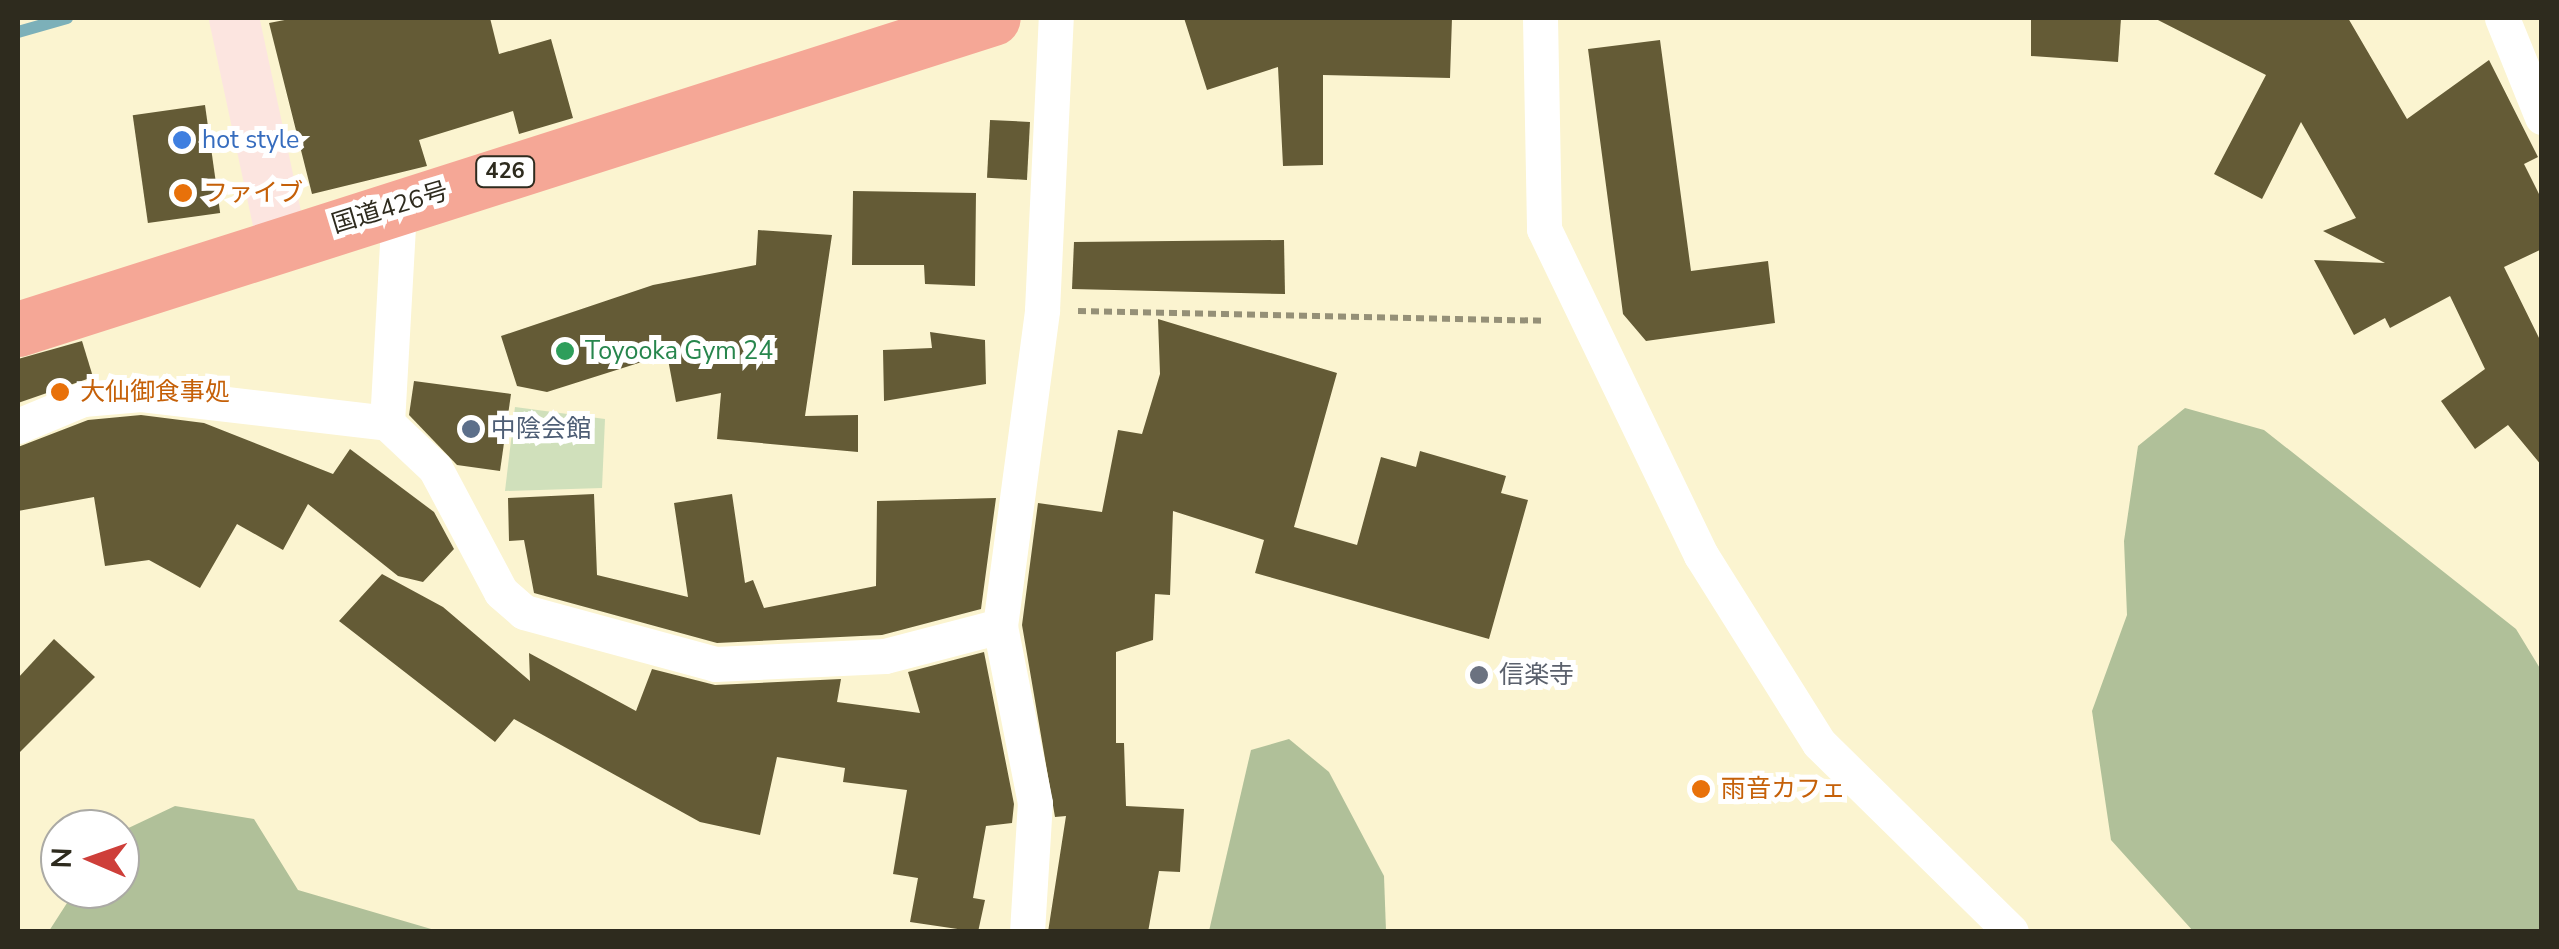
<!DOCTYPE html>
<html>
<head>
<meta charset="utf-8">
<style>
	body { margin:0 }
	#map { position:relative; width:2559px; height:949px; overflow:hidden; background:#fbf4d0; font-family:"Nunito Sans","Noto Sans JP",sans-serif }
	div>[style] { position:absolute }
	.green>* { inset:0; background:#d0e0bb }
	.forest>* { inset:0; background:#b0c099 }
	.stream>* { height:12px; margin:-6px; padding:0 6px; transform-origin:6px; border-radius:6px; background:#7cb0b9 }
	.building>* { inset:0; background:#645b36; transform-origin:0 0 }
	.path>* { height:6px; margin-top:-3px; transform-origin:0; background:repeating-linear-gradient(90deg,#959077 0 8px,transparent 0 13px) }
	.street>* { height:35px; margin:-17.5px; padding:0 17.5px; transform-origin:17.5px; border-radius:17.5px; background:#fff }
	.secondary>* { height:50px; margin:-25px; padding:0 25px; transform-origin:25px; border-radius:25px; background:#fce5e0 }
	.highway>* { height:55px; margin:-27.5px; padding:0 27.5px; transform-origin:27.5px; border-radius:27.5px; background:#f5a796 }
	.dots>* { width:28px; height:28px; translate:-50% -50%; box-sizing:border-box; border:5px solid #fff; border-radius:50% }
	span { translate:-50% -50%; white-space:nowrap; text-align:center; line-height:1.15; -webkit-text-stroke:10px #fff; paint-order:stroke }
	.shield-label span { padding:2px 8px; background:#fff; border:2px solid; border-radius:8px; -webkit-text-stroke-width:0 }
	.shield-label { font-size:22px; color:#2e2b1e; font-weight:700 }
	.shop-label { font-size:25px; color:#366cbe }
	.left { translate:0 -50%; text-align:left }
	.food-label { font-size:25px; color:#c56008 }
	.street-label { font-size:25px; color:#2e2b1e }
	.leisure-label { font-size:25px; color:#27864d }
	.service-label { font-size:25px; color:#4e5e75 }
	.worship-label { font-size:25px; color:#5b616d }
	.frame { position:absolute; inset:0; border:20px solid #2e2b1e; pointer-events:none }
	.north { position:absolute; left:40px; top:809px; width:100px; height:100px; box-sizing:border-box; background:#fff; border:2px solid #abaaa5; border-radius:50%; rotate:272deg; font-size:28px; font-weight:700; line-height:40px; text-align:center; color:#2e2b1e }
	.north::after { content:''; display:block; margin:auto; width:35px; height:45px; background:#ce3f3a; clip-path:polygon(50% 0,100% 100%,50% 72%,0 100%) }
</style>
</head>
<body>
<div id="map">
	<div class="green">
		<div style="clip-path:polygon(515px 407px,605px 419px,602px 488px,505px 491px)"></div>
	</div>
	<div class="forest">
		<div style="clip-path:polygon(2185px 408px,2264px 430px,2516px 629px,2541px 670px,2541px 931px,2193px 931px,2111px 840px,2092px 711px,2127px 615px,2124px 541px,2138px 446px)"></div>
		<div style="clip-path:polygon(1289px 739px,1329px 772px,1384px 876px,1386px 931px,1209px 931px,1251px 750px)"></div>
		<div style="clip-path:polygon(175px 806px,254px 819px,298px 890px,438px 931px,49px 931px,76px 889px,120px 889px,120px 832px)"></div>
	</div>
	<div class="stream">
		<div style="left:18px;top:32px;width:51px;rotate:-15.9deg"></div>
	</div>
	<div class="building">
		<div style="clip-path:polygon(295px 18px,490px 18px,499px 54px,551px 39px,573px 118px,519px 134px,513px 111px,419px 140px,427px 166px,312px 194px,269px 23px)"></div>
		<div style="clip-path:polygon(1184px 18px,1452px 18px,1450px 78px,1323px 75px,1323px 165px,1283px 166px,1278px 67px,1207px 90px)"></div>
		<div style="clip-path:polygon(2031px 18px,2121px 18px,2118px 62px,2031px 56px)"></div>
		<div style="clip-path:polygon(2154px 18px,2348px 18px,2407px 119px,2489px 60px,2538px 157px,2524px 164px,2542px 200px,2542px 249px,2504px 267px,2542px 344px,2542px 466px,2508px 425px,2475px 449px,2441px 401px,2485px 369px,2450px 296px,2390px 328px,2385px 318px,2354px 335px,2314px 260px,2385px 263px,2323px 231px,2356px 218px,2301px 122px,2262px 199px,2214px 174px,2266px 75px)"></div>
		<div style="clip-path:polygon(1660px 40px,1691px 271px,1768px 261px,1775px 323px,1646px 341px,1623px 314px,1588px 49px)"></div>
		<div style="left:205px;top:105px;width:109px;height:73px;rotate:82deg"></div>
		<div style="left:1030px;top:122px;width:58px;height:40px;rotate:93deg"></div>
		<div style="clip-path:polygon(853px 191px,976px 193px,975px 286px,925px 284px,924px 265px,852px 265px)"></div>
		<div style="clip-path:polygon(758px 230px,832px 235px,805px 416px,858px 415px,858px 452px,717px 439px,721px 393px,676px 402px,667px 354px,547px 392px,517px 386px,501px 336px,653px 285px,756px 265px)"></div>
		<div style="clip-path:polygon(1284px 240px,1285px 294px,1072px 289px,1074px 242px)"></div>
		<div style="clip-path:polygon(1158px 319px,1337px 373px,1294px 527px,1357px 545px,1381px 457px,1416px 467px,1420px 451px,1506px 476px,1501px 493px,1528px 500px,1489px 639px,1255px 573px,1264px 540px,1173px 511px,1170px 595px,1155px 594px,1153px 640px,1116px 652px,1116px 743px,1124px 743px,1126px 806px,1184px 809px,1180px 872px,1159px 871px,1148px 932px,1048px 932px,1066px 816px,1055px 817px,1022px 625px,1038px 503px,1102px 512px,1118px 430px,1142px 434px,1160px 374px)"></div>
		<div style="clip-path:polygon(930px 332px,985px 340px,986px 384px,884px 401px,883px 350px,932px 348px)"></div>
		<div style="clip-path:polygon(82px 341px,93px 377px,18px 403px,18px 359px)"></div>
		<div style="clip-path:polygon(414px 381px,511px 394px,500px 471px,457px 465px,409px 415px)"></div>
		<div style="clip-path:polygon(141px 415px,204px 423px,333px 474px,350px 449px,434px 512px,454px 549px,423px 582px,398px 576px,308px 504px,283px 550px,237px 524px,200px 588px,149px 560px,105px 566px,94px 497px,18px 511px,18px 447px,88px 420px)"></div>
		<div style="clip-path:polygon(594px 494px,597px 575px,688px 597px,674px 503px,732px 494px,745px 583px,753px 580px,764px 608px,876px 586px,877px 501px,996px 498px,981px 609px,882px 635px,717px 643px,534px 593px,524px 540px,509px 541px,508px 498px)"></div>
		<div style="clip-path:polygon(382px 574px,443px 607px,530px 681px,529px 653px,636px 711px,652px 669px,715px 685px,841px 679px,837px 702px,920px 713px,908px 672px,984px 652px,1014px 804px,1012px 823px,986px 826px,973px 898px,985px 900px,978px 932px,910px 922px,918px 878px,893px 874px,907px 790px,843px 782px,845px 768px,777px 757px,760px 835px,700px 822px,514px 719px,495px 742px,339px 621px)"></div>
		<div style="clip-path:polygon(54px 639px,95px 677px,18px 754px,18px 678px)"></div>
	</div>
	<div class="path">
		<div style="left:1078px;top:311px;width:468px;rotate:1.2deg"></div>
	</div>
	<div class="street">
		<div style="left:1540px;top:18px;width:211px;rotate:88.9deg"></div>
		<div style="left:1544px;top:229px;width:362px;rotate:64.3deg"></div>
		<div style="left:1701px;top:555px;width:222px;rotate:57.9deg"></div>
		<div style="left:1819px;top:743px;width:269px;rotate:44.5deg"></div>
		<div style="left:2502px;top:18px;width:107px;rotate:68deg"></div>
		<div style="left:387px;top:423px;width:218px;rotate:-86.8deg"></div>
		<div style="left:18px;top:426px;width:70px;rotate:-22.6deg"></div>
		<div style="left:83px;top:399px;width:58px;rotate:-4.9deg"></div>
		<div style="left:141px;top:394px;width:248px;rotate:6.7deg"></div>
		<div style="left:387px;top:423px;width:66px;rotate:43.2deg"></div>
		<div style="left:435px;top:468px;width:140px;rotate:62deg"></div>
		<div style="left:501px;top:592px;width:30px;rotate:41deg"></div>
		<div style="left:524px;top:612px;width:198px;rotate:15.2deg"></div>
		<div style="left:715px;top:664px;width:170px;rotate:-2.7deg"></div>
		<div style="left:885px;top:656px;width:119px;rotate:-14.6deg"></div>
		<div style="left:1027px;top:932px;width:129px;rotate:-86.5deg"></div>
		<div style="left:1035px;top:803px;width:180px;rotate:-101.2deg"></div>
		<div style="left:1000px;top:626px;width:319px;rotate:-82.4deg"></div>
		<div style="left:1042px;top:310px;width:292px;rotate:-87.3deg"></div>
	</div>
	<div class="secondary">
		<div style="left:234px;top:18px;width:229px;rotate:77.9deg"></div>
	</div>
	<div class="highway">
		<div style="left:18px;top:329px;width:1023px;rotate:-17.69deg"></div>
	</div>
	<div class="dots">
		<div style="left:182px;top:140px;background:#3f7fe0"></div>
		<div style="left:183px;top:193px;background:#e8710a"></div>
		<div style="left:565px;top:351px;background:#2e9e5b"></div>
		<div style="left:60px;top:392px;background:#e8710a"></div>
		<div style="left:471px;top:429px;background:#5c6f8a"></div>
		<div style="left:1479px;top:675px;background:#6b7280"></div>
		<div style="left:1701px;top:789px;background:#e8710a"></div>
	</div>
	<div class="shield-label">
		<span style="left:505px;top:172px">426</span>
	</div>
	<div class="shop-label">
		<span class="left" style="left:202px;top:140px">hot style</span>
	</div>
	<div class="food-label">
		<span class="left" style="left:203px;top:193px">ファイブ</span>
		<span class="left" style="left:80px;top:392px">大仙御食事処</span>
		<span class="left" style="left:1721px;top:789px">雨音カフェ</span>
	</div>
	<div class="street-label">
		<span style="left:390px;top:208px;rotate:-17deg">国道426号</span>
	</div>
	<div class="leisure-label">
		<span class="left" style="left:585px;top:351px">Toyooka Gym 24</span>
	</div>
	<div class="service-label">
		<span class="left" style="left:491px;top:429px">中陰会館</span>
	</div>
	<div class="worship-label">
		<span class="left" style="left:1499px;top:675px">信楽寺</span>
	</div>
	<div class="frame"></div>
	<div class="north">N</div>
</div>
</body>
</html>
